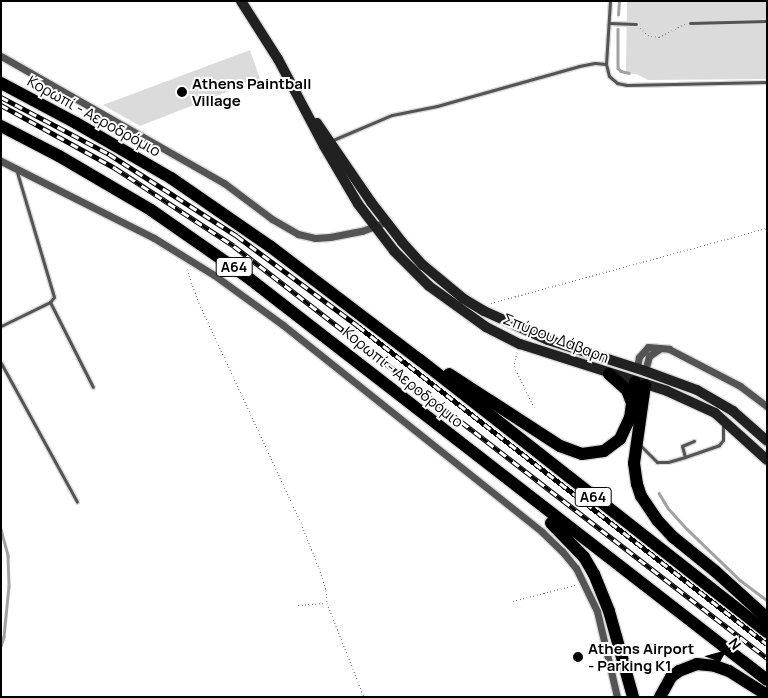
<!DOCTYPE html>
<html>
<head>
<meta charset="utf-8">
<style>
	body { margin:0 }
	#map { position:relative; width:768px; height:698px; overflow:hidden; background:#fff; font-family:Manrope,sans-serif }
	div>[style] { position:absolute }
	.green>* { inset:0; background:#dbdbdb }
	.stream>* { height:2.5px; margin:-1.25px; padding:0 1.25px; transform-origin:1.25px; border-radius:1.25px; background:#a2a2a2 }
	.path>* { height:1px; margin-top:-0.5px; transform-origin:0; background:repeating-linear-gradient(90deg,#767676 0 1px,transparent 0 3.5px) }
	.roads { filter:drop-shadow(1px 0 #dbdbdb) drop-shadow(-1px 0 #dbdbdb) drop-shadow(0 1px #dbdbdb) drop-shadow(0 -1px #dbdbdb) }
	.lane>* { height:3px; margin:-1.5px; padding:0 1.5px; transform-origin:1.5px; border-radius:1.5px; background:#545454 }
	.street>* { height:7px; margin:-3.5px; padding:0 3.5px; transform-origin:3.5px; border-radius:3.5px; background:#545454 }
	.secondary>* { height:10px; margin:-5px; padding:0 5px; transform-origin:5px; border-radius:5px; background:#212121 }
	.highway>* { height:12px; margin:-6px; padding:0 6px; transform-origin:6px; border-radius:6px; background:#000 }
	.rail>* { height:4.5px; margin-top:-2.25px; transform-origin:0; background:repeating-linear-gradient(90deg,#fff 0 8px,#000 0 16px); box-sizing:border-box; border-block:1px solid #000 }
	.dots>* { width:14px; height:14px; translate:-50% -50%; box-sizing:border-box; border:2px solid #fff; border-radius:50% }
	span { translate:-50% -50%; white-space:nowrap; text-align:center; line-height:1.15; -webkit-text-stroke:4px #fff; paint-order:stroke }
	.shield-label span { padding:1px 4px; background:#fff; border:1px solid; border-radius:4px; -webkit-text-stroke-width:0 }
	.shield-label { font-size:14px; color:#000; font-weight:700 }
	.poi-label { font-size:15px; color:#000; font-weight:700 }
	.left { translate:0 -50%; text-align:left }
	.street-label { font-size:15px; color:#000 }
	.frame { position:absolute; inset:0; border:2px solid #000; pointer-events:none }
	.north { position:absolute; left:698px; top:628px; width:50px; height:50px; -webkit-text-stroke:4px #fff; paint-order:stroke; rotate:52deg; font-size:14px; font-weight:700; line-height:20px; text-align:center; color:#000 }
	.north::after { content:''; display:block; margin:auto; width:18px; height:22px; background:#000; clip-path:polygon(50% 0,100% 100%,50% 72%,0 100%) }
</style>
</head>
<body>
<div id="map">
	<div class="green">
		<div style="clip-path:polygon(627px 1px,767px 1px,767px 79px,648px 80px,636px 74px,626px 73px)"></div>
		<div style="clip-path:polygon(250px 50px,260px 79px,140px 126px,103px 105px)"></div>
	</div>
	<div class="stream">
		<div style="left:618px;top:15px;width:14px;rotate:-86deg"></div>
		<div style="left:618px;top:29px;width:39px;rotate:90deg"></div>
		<div style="left:618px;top:68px;width:4px;rotate:45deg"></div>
		<div style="left:621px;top:71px;width:8px;rotate:14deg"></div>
		<div style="left:659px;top:493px;width:17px;rotate:59deg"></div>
		<div style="left:668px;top:508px;width:28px;rotate:48deg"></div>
		<div style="left:687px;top:529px;width:74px;rotate:43.9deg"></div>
		<div style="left:740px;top:580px;width:34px;rotate:37deg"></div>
		<div style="left:1px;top:529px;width:28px;rotate:75deg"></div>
		<div style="left:8px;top:556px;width:30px;rotate:88deg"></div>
		<div style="left:9px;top:586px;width:51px;rotate:95.6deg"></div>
		<div style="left:4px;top:637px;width:9px;rotate:108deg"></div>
	</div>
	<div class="path">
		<div style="left:640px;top:28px;width:11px;rotate:41deg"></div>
		<div style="left:648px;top:35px;width:11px;rotate:10deg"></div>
		<div style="left:659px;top:37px;width:29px;rotate:-27deg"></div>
		<div style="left:187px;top:269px;width:36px;rotate:71deg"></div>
		<div style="left:199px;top:303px;width:242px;rotate:65.1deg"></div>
		<div style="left:301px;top:523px;width:48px;rotate:68.2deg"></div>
		<div style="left:319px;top:568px;width:23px;rotate:72deg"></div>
		<div style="left:326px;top:590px;width:13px;rotate:86deg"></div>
		<div style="left:327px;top:603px;width:101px;rotate:68.5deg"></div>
		<div style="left:491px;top:303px;width:286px;rotate:-15.2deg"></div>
		<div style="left:517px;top:352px;width:14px;rotate:102deg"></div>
		<div style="left:514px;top:366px;width:46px;rotate:64deg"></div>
		<div style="left:513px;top:601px;width:64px;rotate:-14.5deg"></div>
		<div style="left:298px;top:605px;width:28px;rotate:-4deg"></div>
	</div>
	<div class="roads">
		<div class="lane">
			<div style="left:610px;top:1px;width:63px;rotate:93.6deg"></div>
			<div style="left:606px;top:64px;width:12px;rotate:76deg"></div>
			<div style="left:609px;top:76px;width:11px;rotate:41deg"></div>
			<div style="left:617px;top:83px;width:10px;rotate:11deg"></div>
			<div style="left:627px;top:85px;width:140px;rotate:-1.2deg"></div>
			<div style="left:609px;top:23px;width:27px;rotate:2deg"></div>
			<div style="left:690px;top:23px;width:77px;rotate:-1.5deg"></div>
			<div style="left:333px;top:140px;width:64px;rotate:-23deg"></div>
			<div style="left:392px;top:115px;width:46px;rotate:-11.3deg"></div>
			<div style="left:437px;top:106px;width:148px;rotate:-15.7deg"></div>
			<div style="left:579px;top:66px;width:16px;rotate:-11deg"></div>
			<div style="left:595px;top:63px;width:11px;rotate:5deg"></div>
			<div style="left:50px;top:302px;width:95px;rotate:63.2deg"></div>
			<div style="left:1px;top:326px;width:55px;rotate:-26.1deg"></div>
			<div style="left:50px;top:302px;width:6px;rotate:-51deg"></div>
			<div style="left:54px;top:297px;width:134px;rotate:-106.5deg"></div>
			<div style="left:1px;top:363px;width:158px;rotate:61.3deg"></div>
			<div style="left:641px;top:446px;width:23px;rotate:45deg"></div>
			<div style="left:657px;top:462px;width:11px"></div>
			<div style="left:668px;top:462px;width:18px;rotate:-16deg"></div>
			<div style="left:685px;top:457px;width:36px;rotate:-19deg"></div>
			<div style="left:719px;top:445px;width:6px;rotate:-51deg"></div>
			<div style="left:723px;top:440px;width:17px;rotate:-90deg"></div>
			<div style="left:685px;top:457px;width:11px;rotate:-105deg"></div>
			<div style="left:682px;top:446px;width:13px;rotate:-23deg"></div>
		</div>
		<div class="street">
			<div style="left:1px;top:56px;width:257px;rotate:29.7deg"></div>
			<div style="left:224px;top:183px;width:60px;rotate:36.9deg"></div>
			<div style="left:272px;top:219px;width:30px;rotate:30deg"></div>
			<div style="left:298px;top:234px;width:17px;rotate:13deg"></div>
			<div style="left:315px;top:238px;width:15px;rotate:-4deg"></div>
			<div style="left:330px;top:237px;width:33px;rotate:-11deg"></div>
			<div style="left:362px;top:231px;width:26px;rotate:-21deg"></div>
			<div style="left:1px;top:161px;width:171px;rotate:26.7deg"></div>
			<div style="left:154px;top:238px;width:70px;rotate:31.7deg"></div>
			<div style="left:214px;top:275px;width:85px;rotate:35.9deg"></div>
			<div style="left:283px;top:325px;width:332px;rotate:38.6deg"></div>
			<div style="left:542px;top:532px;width:28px;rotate:44deg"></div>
			<div style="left:562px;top:551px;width:22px;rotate:51deg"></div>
			<div style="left:576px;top:568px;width:48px;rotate:64deg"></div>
			<div style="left:597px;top:611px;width:88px;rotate:76.9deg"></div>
			<div style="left:637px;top:368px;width:11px;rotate:-80deg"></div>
			<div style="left:639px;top:357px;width:13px;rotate:-48deg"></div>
			<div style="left:648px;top:347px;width:21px;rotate:5deg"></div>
			<div style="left:669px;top:349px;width:80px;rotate:27.5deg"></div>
			<div style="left:740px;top:386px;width:34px;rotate:37deg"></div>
			<div style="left:645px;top:371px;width:16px;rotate:-75deg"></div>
			<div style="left:649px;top:356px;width:14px;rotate:-34deg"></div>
		</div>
		<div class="secondary">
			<div style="left:241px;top:1px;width:69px;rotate:57.5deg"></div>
			<div style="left:278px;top:59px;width:98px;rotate:62.1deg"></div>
			<div style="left:324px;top:146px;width:67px;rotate:59.6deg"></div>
			<div style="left:358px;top:204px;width:59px;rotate:52.5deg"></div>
			<div style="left:394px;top:251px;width:49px;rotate:45deg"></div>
			<div style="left:429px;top:286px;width:70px;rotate:35.7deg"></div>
			<div style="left:486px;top:327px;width:38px;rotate:27deg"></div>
			<div style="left:520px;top:344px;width:154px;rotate:17.7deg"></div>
			<div style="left:667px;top:391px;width:53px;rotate:24.6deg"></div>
			<div style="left:715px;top:413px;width:70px;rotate:42.1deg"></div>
			<div style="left:317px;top:123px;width:96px;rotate:55.6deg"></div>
			<div style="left:371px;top:202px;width:51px;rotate:52.2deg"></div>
			<div style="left:402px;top:242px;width:31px;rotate:48deg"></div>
			<div style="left:423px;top:265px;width:53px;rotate:39.7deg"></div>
			<div style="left:464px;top:299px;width:23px;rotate:31deg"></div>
			<div style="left:484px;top:311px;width:70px;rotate:24.4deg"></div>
			<div style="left:548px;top:340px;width:102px;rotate:17.7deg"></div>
			<div style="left:645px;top:371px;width:55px;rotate:20.1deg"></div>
			<div style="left:697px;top:390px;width:42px;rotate:30.3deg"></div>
			<div style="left:733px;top:411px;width:45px;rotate:41.4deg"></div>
		</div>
		<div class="highway">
			<div style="left:1px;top:83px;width:85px;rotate:28.1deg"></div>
			<div style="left:76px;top:123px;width:110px;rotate:30.1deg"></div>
			<div style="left:171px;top:178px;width:121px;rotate:34.6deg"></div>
			<div style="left:271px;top:247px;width:187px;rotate:37.2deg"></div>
			<div style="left:420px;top:360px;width:441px;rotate:38.1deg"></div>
			<div style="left:1px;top:126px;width:65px;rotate:27.3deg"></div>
			<div style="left:59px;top:156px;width:107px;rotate:30.4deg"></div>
			<div style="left:151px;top:210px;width:116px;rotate:34.8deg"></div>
			<div style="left:246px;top:276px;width:659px;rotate:37.79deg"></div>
			<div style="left:449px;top:374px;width:132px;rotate:33deg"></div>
			<div style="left:560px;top:446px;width:23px;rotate:20deg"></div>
			<div style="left:582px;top:454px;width:22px;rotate:-8deg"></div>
			<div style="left:604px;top:451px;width:20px;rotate:-37deg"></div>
			<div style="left:620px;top:439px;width:23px;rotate:-65deg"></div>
			<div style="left:630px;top:418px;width:36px;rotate:-82deg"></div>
			<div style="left:609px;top:374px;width:24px;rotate:42deg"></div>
			<div style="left:627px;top:390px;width:14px;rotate:69deg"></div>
			<div style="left:645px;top:385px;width:79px;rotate:98deg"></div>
			<div style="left:634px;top:463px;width:21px;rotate:82deg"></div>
			<div style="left:637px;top:484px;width:13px;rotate:72deg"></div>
			<div style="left:641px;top:496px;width:30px;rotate:56deg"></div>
			<div style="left:658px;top:521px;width:22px;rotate:47deg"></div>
			<div style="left:673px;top:537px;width:54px;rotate:39deg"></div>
			<div style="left:715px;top:571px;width:70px;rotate:42.1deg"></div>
			<div style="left:551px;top:523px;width:47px;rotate:45.9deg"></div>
			<div style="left:584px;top:557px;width:20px;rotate:60deg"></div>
			<div style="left:594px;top:574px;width:40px;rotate:68deg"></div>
			<div style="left:609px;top:611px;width:89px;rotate:74.4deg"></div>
			<div style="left:660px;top:697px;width:23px;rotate:-61deg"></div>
			<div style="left:671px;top:677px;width:10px;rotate:-37deg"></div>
			<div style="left:679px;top:671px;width:19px;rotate:-21deg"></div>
			<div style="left:697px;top:664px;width:18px;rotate:6deg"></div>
			<div style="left:715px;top:666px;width:15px;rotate:20deg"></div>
			<div style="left:729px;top:671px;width:45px;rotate:32.3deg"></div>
		</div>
	</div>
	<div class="rail">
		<div style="left:1px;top:97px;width:122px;rotate:27.8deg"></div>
		<div style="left:109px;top:154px;width:152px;rotate:32.6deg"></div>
		<div style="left:237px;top:236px;width:151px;rotate:36.6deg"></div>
		<div style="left:358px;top:326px;width:518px;rotate:37.87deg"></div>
		<div style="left:1px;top:105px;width:130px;rotate:28.9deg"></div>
		<div style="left:115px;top:168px;width:142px;rotate:33.2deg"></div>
		<div style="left:234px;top:246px;width:674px;rotate:37.7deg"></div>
	</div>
	<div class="dots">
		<div style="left:182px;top:92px;background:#000"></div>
		<div style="left:578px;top:657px;background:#000"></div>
	</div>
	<div class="shield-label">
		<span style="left:234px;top:267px">Α64</span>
		<span style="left:593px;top:497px">Α64</span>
	</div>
	<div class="poi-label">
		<span class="left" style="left:192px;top:92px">Athens Paintball<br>Village</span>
		<span class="left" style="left:588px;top:657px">Athens Airport<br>- Parking K1</span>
	</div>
	<div class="street-label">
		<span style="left:94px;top:116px;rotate:29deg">Κορωπί - Αεροδρόμιο</span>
		<span style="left:556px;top:338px;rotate:21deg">Σπύρου Δάβαρη</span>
		<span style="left:403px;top:377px;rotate:39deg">Κορωπί - Αεροδρόμιο</span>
	</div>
	<div class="frame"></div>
	<div class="north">N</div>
</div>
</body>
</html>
